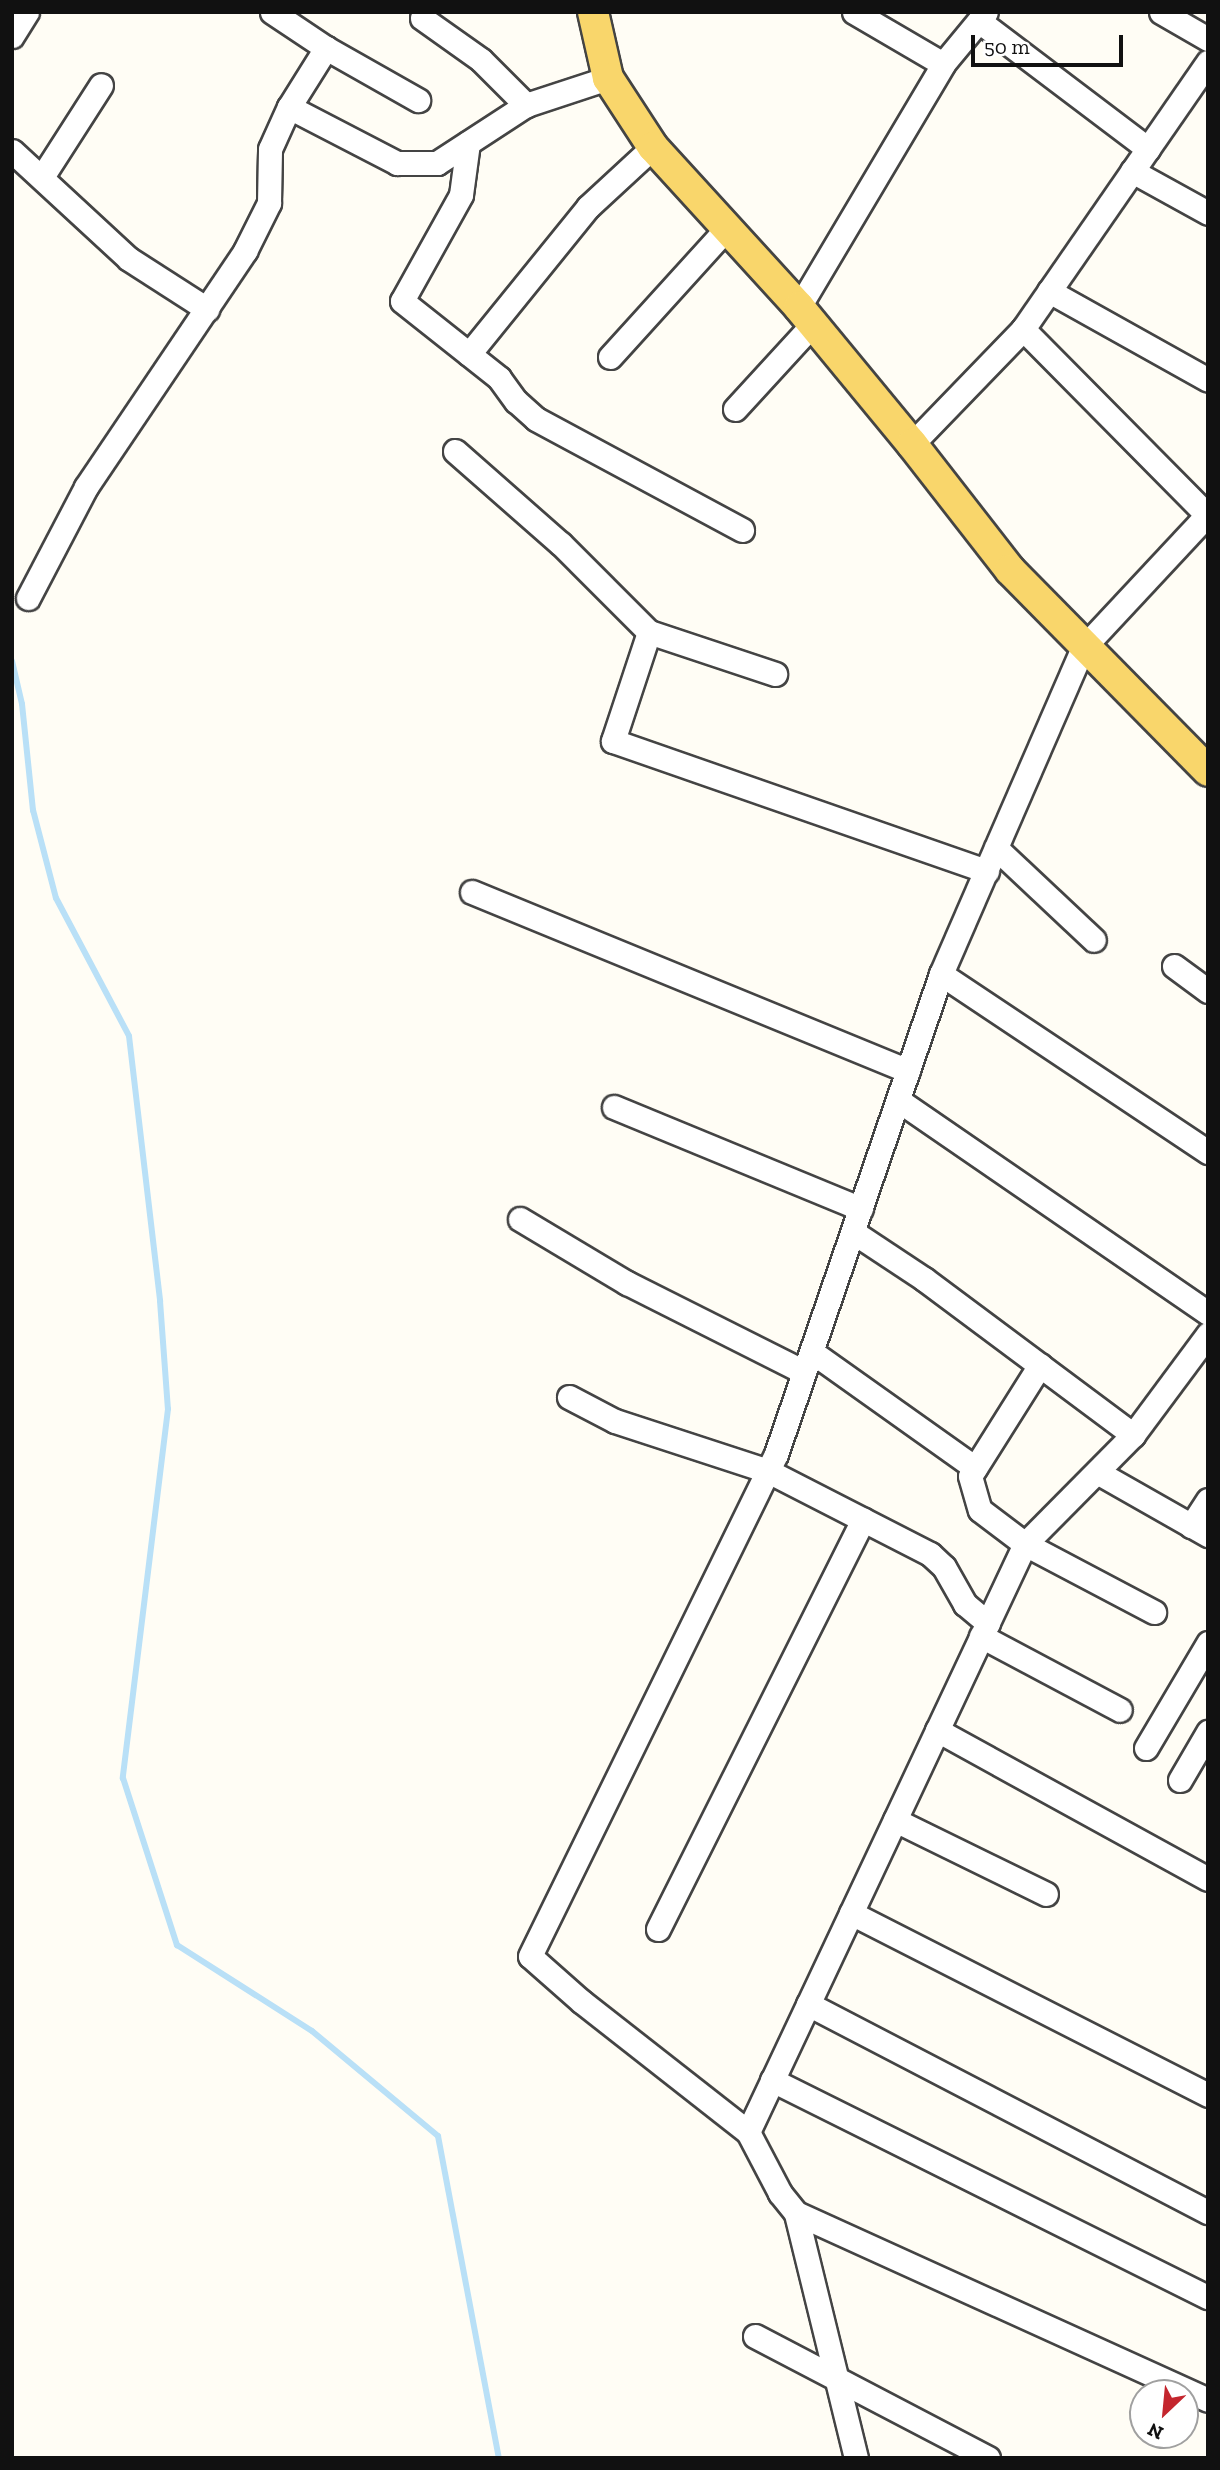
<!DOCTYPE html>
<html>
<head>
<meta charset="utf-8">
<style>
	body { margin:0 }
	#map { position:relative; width:1220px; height:2470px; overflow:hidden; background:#fffdf5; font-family:"Zilla Slab",serif }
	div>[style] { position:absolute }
	.stream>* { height:6px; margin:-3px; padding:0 3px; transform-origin:3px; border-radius:3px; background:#b9e0f7 }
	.roads { filter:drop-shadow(2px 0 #444) drop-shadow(-2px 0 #444) drop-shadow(0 2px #444) drop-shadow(0 -2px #444) }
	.minor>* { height:23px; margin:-11.5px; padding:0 11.5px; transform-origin:11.5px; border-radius:11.5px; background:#fff }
	.major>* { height:30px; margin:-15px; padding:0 15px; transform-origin:15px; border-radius:15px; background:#f9d66b }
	span { translate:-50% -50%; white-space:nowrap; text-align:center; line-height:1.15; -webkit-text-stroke:7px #fff; paint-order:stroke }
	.frame { position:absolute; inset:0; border:14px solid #111; pointer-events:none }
	.north { position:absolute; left:1129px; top:2379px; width:70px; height:70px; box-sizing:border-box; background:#fff; border:2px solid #a0a0a0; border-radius:50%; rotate:206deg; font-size:19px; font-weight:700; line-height:28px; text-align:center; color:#111 }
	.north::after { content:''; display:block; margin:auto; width:24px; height:32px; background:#c4262e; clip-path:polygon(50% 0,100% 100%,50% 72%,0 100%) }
	.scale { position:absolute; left:971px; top:35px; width:152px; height:32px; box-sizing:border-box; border:4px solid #111; border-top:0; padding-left:9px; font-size:21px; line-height:24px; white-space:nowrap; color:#111; -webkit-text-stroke:5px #fff; paint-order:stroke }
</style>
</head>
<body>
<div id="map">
	<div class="stream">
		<div style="left:12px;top:661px;width:44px;rotate:76.9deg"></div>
		<div style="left:22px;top:704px;width:107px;rotate:84.1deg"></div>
		<div style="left:33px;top:810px;width:91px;rotate:75.4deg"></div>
		<div style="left:56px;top:898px;width:156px;rotate:62.1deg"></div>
		<div style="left:129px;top:1036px;width:267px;rotate:83.3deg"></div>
		<div style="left:160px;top:1301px;width:108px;rotate:85.8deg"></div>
		<div style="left:168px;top:1409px;width:372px;rotate:97deg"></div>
		<div style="left:123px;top:1778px;width:176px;rotate:72.1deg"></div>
		<div style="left:177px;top:1945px;width:160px;rotate:32.5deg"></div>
		<div style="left:312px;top:2031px;width:164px;rotate:39.8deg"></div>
		<div style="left:438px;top:2136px;width:328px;rotate:79.3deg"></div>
	</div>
	<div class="roads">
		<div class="minor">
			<div style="left:854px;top:12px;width:103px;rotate:30.3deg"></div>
			<div style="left:1161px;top:12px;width:54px;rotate:29.9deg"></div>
			<div style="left:422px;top:18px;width:72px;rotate:35.4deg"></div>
			<div style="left:481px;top:60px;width:64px;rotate:45deg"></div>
			<div style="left:979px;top:21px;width:212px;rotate:37.1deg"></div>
			<div style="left:12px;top:36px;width:28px;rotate:-58deg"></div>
			<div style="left:326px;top:48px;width:106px;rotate:29.5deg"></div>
			<div style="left:289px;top:107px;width:122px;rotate:27.4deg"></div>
			<div style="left:397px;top:163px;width:40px"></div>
			<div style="left:437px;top:163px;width:106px;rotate:-33.1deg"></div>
			<div style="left:526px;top:105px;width:86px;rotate:-18.2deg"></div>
			<div style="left:468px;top:143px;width:52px;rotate:97.7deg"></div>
			<div style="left:461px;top:195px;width:121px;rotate:119.1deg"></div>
			<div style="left:402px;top:301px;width:124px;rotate:38.4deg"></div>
			<div style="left:499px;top:378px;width:29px;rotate:54deg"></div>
			<div style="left:516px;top:401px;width:27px;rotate:42deg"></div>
			<div style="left:536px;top:419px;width:234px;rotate:28.3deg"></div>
			<div style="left:12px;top:151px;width:159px;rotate:42.7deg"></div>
			<div style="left:129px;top:259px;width:93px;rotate:32.7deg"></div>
			<div style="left:1132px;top:171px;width:87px;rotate:28.9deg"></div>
			<div style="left:42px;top:177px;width:109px;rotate:-57.3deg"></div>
			<div style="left:1049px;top:291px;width:182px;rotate:29.2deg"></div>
			<div style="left:799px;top:307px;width:282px;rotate:-59.3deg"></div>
			<div style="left:943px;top:64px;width:67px;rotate:-50.4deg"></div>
			<div style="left:1023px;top:329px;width:263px;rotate:45.3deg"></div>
			<div style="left:469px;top:354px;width:189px;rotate:-51deg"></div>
			<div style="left:588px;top:207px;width:88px;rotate:-42.7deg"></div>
			<div style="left:610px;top:357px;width:174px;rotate:-47.8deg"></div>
			<div style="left:735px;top:409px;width:115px;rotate:-47.5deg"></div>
			<div style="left:912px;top:444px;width:160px;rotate:-46deg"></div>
			<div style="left:1023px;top:329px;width:325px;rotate:-55.3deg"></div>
			<div style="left:455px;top:451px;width:141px;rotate:41.3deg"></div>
			<div style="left:561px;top:544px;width:124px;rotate:45deg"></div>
			<div style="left:649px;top:632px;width:133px;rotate:18.4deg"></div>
			<div style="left:28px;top:598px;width:125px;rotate:-62.4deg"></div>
			<div style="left:86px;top:487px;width:285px;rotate:-56deg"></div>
			<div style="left:245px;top:251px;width:54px;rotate:-63.4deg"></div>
			<div style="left:269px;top:203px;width:54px;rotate:-88.9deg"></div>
			<div style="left:270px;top:149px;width:46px;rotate:-65.7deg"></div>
			<div style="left:289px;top:107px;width:70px;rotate:-57.9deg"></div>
			<div style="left:326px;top:48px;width:65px;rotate:-146.3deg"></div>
			<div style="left:649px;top:632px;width:115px;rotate:108.3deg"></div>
			<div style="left:613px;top:741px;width:396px;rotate:19.2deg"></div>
			<div style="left:996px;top:848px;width:134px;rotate:43.2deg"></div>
			<div style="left:472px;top:892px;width:471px;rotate:22.3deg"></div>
			<div style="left:1174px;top:966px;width:42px;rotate:36.3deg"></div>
			<div style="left:941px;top:974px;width:321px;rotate:33.7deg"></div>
			<div style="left:898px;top:1100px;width:376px;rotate:34.5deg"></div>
			<div style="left:614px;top:1107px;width:267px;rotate:22.4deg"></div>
			<div style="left:520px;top:1219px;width:125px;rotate:30.9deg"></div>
			<div style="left:627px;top:1283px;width:198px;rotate:26.7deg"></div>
			<div style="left:853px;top:1232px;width:85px;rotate:33.5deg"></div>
			<div style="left:924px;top:1279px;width:261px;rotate:36.7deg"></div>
			<div style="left:812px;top:1352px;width:200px;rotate:35.4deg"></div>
			<div style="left:1040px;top:1365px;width:131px;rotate:122.2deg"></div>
			<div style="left:970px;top:1476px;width:35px;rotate:74deg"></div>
			<div style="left:980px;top:1510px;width:56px;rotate:37.1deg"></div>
			<div style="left:1025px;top:1544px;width:146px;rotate:27.8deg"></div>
			<div style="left:569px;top:1397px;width:52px;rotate:27.6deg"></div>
			<div style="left:615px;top:1421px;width:161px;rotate:18.1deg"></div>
			<div style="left:768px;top:1471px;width:182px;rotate:27.1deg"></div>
			<div style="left:930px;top:1554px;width:19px;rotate:43deg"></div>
			<div style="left:944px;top:1567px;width:43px;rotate:60.4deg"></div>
			<div style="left:965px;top:1604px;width:30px;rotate:40deg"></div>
			<div style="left:1097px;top:1472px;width:128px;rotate:29.6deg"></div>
			<div style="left:1191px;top:1526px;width:31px;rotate:-57deg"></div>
			<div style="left:981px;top:1636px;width:157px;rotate:28deg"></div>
			<div style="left:937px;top:1730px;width:309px;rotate:28.8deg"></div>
			<div style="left:1146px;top:1748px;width:122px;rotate:-59.4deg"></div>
			<div style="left:1180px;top:1780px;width:56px;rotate:-59.7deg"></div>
			<div style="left:895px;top:1820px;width:168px;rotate:26.1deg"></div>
			<div style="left:851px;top:1913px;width:401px;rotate:27deg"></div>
			<div style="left:658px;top:1929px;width:458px;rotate:-63.4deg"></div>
			<div style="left:808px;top:2004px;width:451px;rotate:27.5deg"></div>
			<div style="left:772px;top:2080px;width:487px;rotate:26.5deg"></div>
			<div style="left:748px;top:2132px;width:650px;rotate:-64.78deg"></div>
			<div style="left:1025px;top:1544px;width:153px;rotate:-45.3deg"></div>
			<div style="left:1133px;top:1435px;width:126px;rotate:-53.4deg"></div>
			<div style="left:796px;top:2213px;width:452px;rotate:24.4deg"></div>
			<div style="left:755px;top:2336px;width:263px;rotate:27.6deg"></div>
			<div style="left:856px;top:2458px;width:252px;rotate:-103.8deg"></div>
			<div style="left:796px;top:2213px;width:26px;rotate:-129deg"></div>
			<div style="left:780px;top:2193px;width:69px;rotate:-117.7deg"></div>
			<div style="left:748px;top:2132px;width:211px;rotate:-141.9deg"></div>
			<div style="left:582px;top:2002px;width:69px;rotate:-138.5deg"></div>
			<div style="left:530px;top:1956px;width:559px;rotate:-63.89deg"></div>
			<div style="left:776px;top:1454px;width:508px;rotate:-71.03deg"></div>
			<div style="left:941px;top:974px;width:356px;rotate:-66.5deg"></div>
			<div style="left:1083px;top:648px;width:183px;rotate:-47deg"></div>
		</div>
		<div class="major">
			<div style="left:593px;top:12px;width:68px;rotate:77.2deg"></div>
			<div style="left:608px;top:78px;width:82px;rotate:56.9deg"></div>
			<div style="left:653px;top:147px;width:217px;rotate:47.6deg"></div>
			<div style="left:799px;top:307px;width:178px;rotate:50.5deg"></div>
			<div style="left:912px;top:444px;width:160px;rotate:52.1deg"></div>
			<div style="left:1010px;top:570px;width:282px;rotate:45.4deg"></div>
		</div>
	</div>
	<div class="frame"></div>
	<div class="north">N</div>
	<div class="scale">50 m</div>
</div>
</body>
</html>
